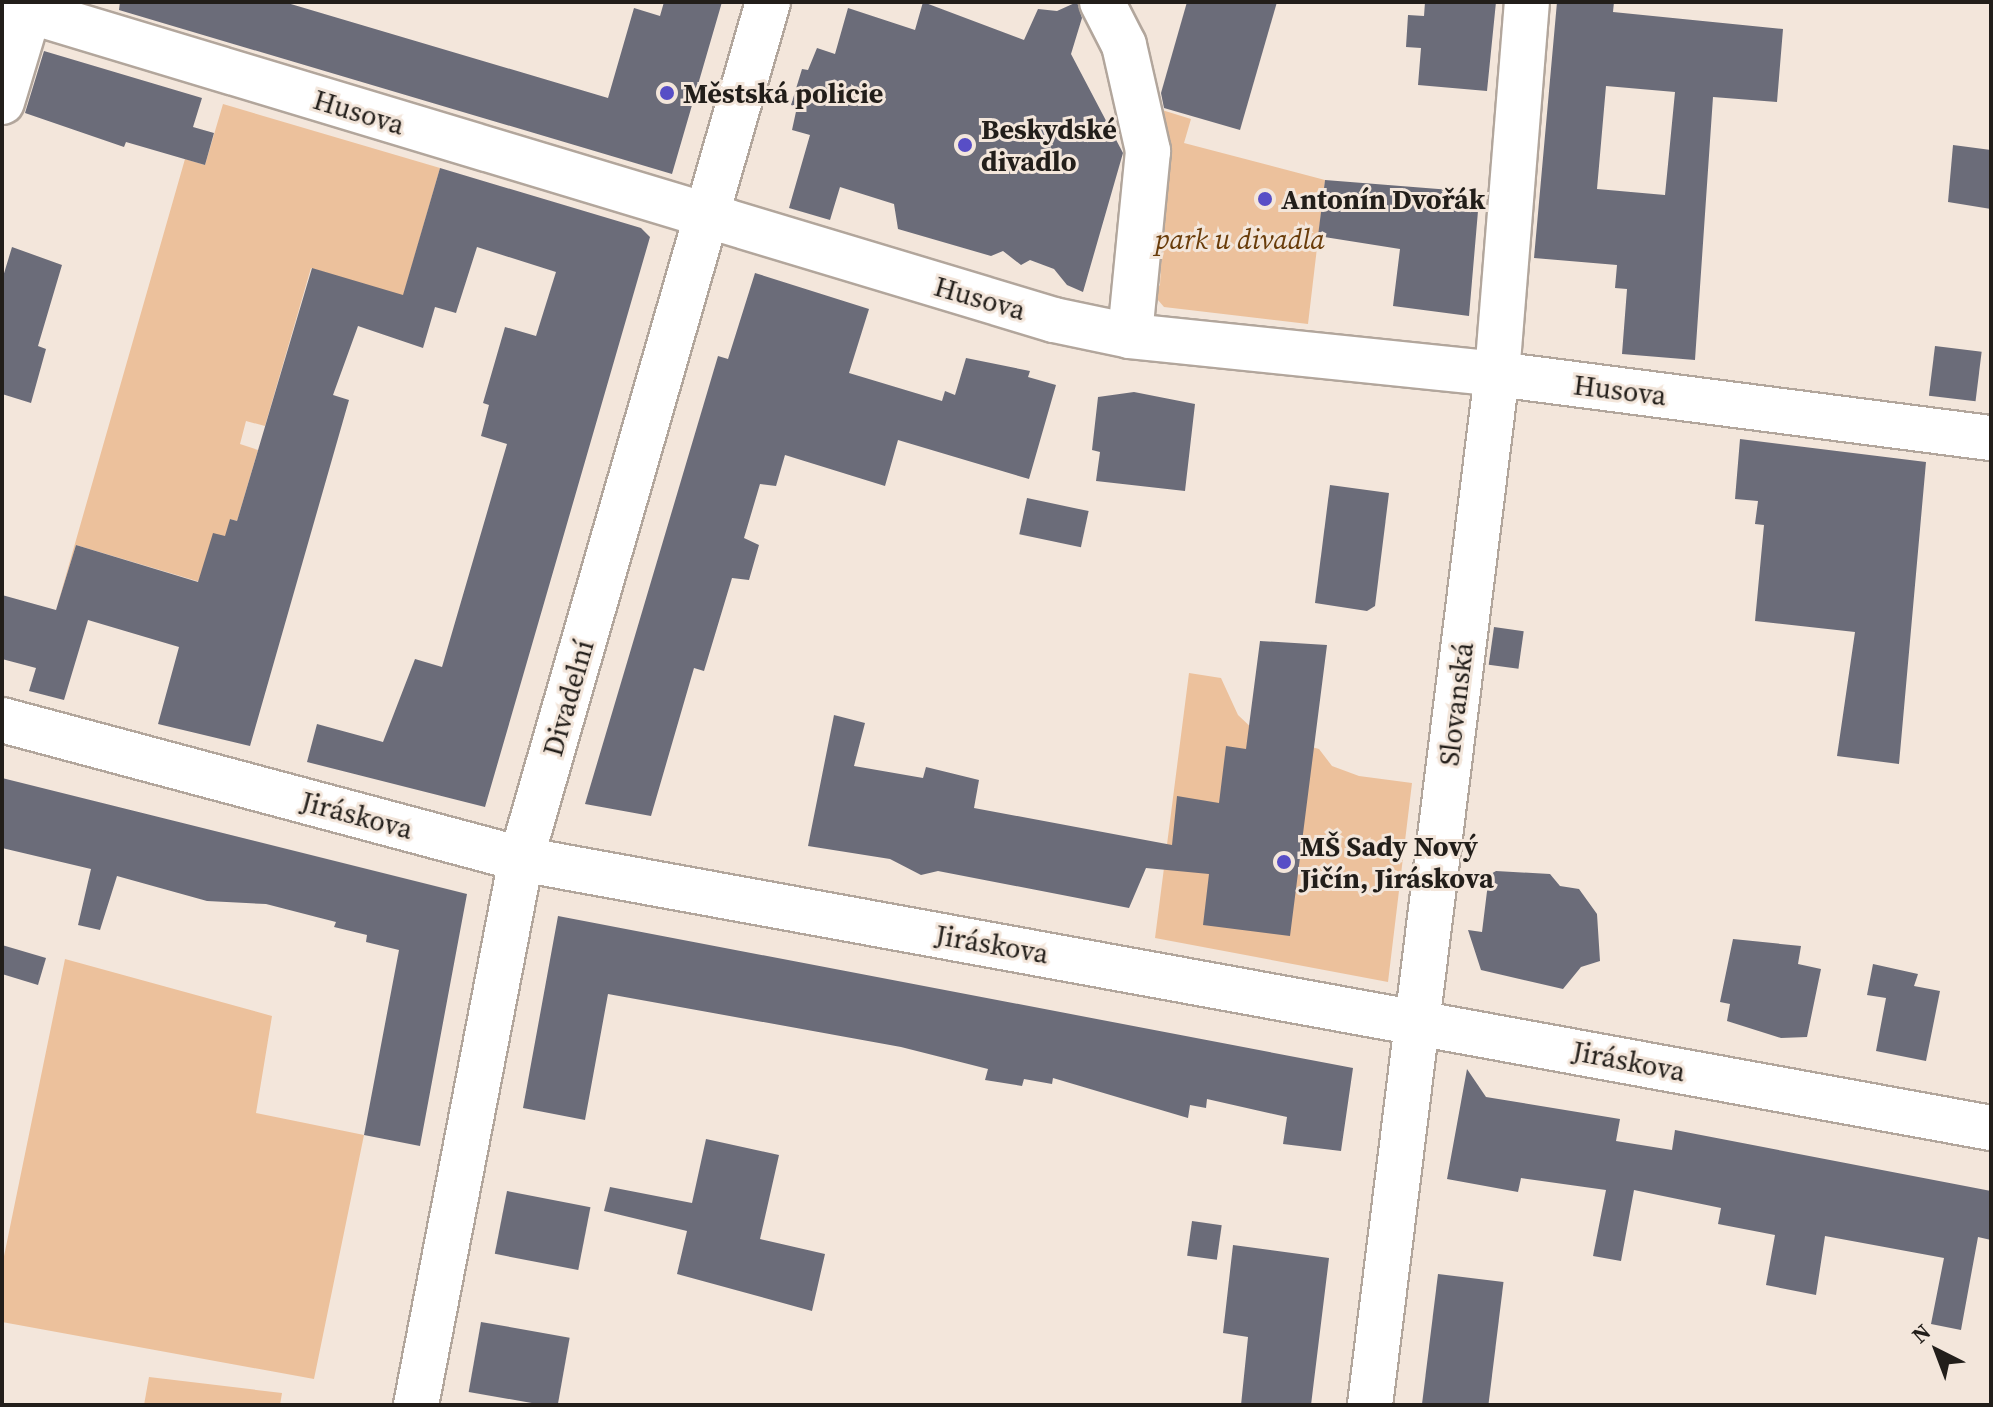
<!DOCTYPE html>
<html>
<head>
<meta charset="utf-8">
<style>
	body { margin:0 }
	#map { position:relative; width:1993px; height:1407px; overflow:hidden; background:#f3e6db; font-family:"Source Serif 4",serif }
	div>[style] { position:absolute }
	.green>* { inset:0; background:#ecc19c }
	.building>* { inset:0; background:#6b6c79; transform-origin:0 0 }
	.roads { filter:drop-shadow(2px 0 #b2a69c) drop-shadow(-2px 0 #b2a69c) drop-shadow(0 2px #b2a69c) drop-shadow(0 -2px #b2a69c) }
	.minor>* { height:44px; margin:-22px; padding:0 22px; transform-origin:22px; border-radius:22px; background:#fff }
	.dots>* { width:22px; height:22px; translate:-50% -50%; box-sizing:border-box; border:4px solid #f3e6db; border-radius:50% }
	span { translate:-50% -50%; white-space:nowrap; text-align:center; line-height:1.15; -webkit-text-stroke:6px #f3e6db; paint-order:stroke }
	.poi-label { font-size:28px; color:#221e1a; font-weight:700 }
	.left { translate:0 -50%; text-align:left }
	.street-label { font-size:28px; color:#221e1a }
	.park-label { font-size:28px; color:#693c0a; font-style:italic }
	.frame { position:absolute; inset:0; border:4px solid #221e1a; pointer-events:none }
	.north { position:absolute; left:1897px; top:1311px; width:80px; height:80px; -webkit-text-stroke:6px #f3e6db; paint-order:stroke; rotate:318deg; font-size:22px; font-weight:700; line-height:32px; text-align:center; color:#221e1a }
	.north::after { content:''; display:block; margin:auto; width:28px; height:36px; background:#221e1a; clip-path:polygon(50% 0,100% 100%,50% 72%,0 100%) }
</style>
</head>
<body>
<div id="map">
	<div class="green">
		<div style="clip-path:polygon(223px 104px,440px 168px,403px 297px,311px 268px,265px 426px,246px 421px,240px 444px,258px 450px,237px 521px,230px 519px,217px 587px,76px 545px,56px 610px,185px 159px,205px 165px)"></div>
		<div style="clip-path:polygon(1149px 106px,1191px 119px,1184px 143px,1325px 180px,1308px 324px,1164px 307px,1152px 293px,1160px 285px,1163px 225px,1153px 205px)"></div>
		<div style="clip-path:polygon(1189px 673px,1221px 678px,1238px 715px,1256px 732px,1319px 749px,1332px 766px,1359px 776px,1412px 783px,1388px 982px,1155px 938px)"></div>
		<div style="clip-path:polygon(65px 959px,272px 1016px,256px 1113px,364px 1135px,314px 1379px,2px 1322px,2px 1266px)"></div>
		<div style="clip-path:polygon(149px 1377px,282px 1393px,280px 1405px,144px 1405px)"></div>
	</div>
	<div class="building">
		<div style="clip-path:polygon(120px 2px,284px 2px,608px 98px,634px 8px,660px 16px,664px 2px,722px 2px,672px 174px,119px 10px)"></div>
		<div style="clip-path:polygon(923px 2px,1024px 40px,1038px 9px,1057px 11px,1077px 2px,1082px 18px,1071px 54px,1123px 153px,1083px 292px,1067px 285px,1054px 269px,1030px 260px,1021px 265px,1003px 251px,991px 256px,898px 229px,894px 204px,840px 187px,830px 220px,789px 208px,810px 135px,792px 130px,797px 107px,791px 105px,802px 69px,808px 70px,817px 48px,835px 54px,848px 8px,915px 30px)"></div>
		<div style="clip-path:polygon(1187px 2px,1277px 2px,1240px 130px,1164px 108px,1161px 93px)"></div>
		<div style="clip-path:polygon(1425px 2px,1496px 2px,1487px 91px,1418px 85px,1421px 48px,1406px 47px,1408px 15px,1424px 16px)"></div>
		<div style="clip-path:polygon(evenodd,1557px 2px,1614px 2px,1613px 12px,1783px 29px,1777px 102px,1713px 97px,1695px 360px,1622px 354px,1627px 289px,1615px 288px,1617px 265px,1534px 258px,1557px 2px,1606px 86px,1675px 92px,1665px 195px,1597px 189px,1606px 86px)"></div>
		<div style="clip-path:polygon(44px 51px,202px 98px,193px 127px,214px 133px,205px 165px,126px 142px,124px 147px,25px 113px)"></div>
		<div style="clip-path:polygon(1953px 145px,1991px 150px,1991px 209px,1948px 202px)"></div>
		<div style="clip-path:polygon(440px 168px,641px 228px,650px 237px,485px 807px,307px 762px,317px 724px,383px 742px,415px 659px,442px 667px,507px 444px,481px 436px,489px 405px,483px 403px,505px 327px,536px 336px,556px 272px,477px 247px,456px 313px,435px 307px,423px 348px,358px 326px,333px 395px,349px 400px,250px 746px,158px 724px,179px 647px,88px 620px,64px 700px,29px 691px,36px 668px,2px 659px,2px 595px,56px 610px,76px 545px,198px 582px,213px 533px,225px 536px,230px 519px,237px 521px,312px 268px,403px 295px)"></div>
		<div style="clip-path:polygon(1325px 180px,1451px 190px,1451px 208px,1478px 211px,1469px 316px,1393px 306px,1400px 249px,1318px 236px)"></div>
		<div style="clip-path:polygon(12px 247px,62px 265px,38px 346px,46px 349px,31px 403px,2px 394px,2px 280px)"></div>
		<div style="clip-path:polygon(755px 273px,869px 309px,849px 373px,942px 401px,945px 391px,955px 395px,966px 358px,1030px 371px,1028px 377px,1056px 385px,1029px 479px,898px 440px,885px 486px,785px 455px,776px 486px,760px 484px,744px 538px,759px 545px,749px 580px,732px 578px,704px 671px,694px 668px,651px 816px,585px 804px,718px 356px,728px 359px)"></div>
		<div style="left:1935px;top:346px;width:47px;height:50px;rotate:7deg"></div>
		<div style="clip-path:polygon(1134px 392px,1195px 404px,1185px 491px,1096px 481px,1100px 452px,1092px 450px,1098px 397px)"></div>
		<div style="clip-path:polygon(1740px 439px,1926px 462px,1899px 764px,1837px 756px,1855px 632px,1755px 621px,1764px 525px,1755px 524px,1758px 501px,1735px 499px)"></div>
		<div style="clip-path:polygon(1330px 485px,1389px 493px,1375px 606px,1367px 611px,1315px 603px)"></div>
		<div style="left:1027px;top:498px;width:63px;height:37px;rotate:12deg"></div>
		<div style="left:1494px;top:627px;width:30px;height:38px;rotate:8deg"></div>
		<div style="clip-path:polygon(1260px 641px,1327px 645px,1290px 936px,1203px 925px,1209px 874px,1146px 868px,1129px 908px,938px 871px,921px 875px,890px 859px,808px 846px,834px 715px,865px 723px,854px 766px,923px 778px,926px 767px,979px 780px,974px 808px,1172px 845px,1177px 796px,1219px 803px,1226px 746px,1246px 749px)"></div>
		<div style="clip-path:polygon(2px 778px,467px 894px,420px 1146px,364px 1135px,399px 950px,366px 942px,367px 935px,334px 927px,336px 922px,266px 904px,207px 901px,117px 876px,100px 930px,78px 925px,91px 869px,2px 848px)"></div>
		<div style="clip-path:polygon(1496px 871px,1550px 874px,1560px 886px,1579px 889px,1597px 914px,1600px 961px,1581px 967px,1563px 989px,1481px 970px,1468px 930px,1482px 932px,1489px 875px)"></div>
		<div style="clip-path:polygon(558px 916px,1353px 1068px,1341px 1151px,1283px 1144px,1287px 1117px,1207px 1099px,1206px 1108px,1190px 1105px,1188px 1118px,1053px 1078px,1052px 1084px,1024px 1079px,1022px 1086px,985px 1080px,988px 1069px,901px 1047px,608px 994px,585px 1120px,523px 1108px)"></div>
		<div style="clip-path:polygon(1733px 939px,1801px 946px,1798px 964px,1821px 969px,1807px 1037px,1781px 1038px,1727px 1021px,1730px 1004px,1720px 1002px)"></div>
		<div style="clip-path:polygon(2px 945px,46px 958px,38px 985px,2px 974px)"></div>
		<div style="clip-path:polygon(1873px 964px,1918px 974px,1914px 986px,1940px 991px,1926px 1061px,1876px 1051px,1886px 998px,1867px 995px)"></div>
		<div style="clip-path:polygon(1467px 1069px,1486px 1097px,1620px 1119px,1616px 1141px,1672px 1150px,1675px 1130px,1991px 1191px,1991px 1240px,1978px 1237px,1961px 1330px,1931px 1324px,1944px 1258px,1825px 1236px,1816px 1295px,1766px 1285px,1775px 1235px,1718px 1224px,1721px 1208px,1634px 1190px,1621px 1261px,1593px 1256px,1606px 1190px,1521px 1178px,1518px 1192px,1447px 1179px)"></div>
		<div style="clip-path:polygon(706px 1139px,779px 1155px,760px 1239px,825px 1254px,812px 1311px,677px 1274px,687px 1231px,604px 1211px,610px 1187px,692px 1203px)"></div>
		<div style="left:507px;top:1191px;width:85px;height:64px;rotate:11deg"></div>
		<div style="left:1192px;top:1221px;width:30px;height:35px;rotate:8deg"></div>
		<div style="clip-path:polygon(1233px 1245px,1329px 1258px,1311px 1405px,1241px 1405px,1248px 1337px,1223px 1333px)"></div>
		<div style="left:1438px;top:1274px;width:66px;height:132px;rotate:7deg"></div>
		<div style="left:481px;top:1322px;width:90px;height:71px;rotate:10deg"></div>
	</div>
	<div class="roads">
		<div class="minor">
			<div style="left:1102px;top:2px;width:48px;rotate:62.9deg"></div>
			<div style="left:1124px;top:45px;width:109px;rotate:77.2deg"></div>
			<div style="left:1148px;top:151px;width:186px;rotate:95.6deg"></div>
			<div style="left:2px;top:3px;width:1099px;rotate:16.77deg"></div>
			<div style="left:1054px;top:320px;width:78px;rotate:11.9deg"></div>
			<div style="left:1130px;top:336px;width:369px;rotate:5.9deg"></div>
			<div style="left:1497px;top:374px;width:498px;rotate:7.4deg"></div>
			<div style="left:2px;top:102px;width:104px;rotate:-73.3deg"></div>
			<div style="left:2px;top:720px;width:537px;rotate:14.99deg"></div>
			<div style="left:521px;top:859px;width:1494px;rotate:10.37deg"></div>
			<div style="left:416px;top:1405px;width:556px;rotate:-79.11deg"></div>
			<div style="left:521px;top:859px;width:892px;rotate:-73.92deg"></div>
			<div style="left:1370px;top:1405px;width:1039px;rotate:-82.98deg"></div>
			<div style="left:1497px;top:374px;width:373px;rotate:-85.4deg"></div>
		</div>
	</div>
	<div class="dots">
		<div style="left:667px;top:93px;background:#584ec6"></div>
		<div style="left:965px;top:145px;background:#584ec6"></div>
		<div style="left:1265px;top:199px;background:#584ec6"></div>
		<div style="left:1284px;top:862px;background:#584ec6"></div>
	</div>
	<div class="poi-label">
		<span class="left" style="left:683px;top:93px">Městská policie</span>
		<span class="left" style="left:981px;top:145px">Beskydské<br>divadlo</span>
		<span class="left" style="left:1281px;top:199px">Antonín Dvořák</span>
		<span class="left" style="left:1300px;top:862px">MŠ Sady Nový<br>Jičín, Jiráskova</span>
	</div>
	<div class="street-label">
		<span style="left:359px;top:112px;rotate:17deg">Husova</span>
		<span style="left:980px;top:298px;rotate:16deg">Husova</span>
		<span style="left:1620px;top:390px;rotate:7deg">Husova</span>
		<span style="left:568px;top:698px;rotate:-74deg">Divadelní</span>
		<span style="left:1456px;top:704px;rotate:-83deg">Slovanská</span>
		<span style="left:357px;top:815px;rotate:15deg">Jiráskova</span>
		<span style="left:992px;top:944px;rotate:10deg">Jiráskova</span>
		<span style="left:1629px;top:1061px;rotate:11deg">Jiráskova</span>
	</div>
	<div class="park-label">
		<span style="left:1240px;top:239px">park u divadla</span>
	</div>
	<div class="frame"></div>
	<div class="north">N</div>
</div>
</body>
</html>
